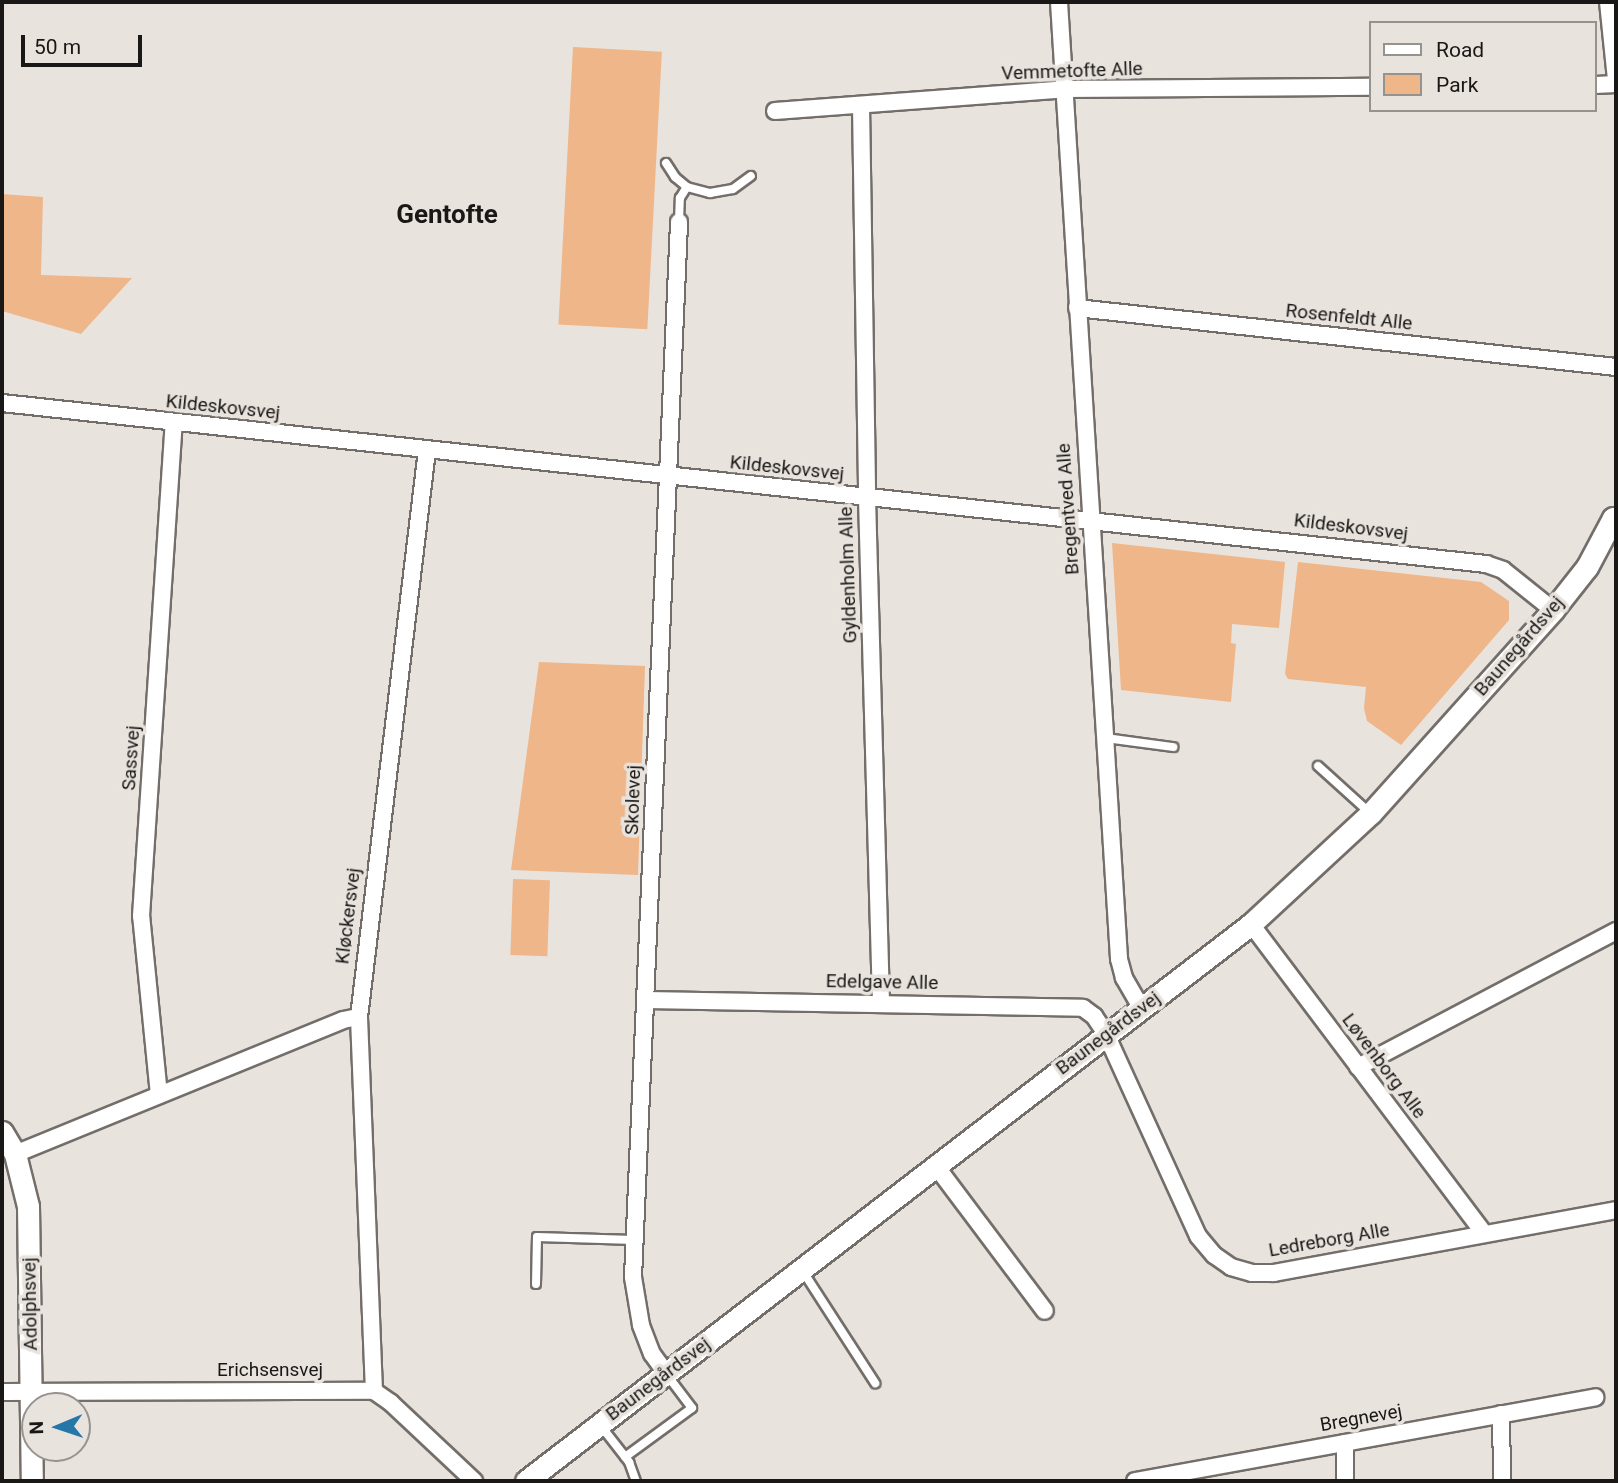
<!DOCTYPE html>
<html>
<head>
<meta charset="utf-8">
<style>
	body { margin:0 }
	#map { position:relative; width:1618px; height:1483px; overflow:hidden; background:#e9e3de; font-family:Roboto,sans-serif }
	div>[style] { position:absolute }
	.green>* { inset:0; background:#eeb689; transform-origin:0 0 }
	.roads { filter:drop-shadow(2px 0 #746e6a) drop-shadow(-2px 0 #746e6a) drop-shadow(0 2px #746e6a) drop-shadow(0 -2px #746e6a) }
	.lane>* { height:8px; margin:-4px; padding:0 4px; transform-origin:4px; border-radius:4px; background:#fff }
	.street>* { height:16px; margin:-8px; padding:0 8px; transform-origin:8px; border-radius:8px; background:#fff }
	.secondary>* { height:21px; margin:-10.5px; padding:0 10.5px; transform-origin:10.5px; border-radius:10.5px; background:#fff }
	span { translate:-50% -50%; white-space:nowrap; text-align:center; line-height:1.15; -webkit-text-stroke:7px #e9e3de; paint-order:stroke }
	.street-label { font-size:19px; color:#1a1816 }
	.district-label { font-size:26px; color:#1a1816; font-weight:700 }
	.frame { position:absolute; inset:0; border:4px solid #1a1816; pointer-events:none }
	.legend { position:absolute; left:1369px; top:21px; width:228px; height:91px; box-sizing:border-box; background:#e9e3de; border:2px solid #96928e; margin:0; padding:9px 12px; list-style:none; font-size:21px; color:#1a1816 }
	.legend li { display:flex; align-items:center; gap:14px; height:35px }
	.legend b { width:35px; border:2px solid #96928e }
	.north { position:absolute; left:21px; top:1392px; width:70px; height:70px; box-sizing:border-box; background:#e9e3de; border:2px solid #96928e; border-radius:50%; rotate:268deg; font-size:19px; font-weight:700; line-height:28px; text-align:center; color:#1a1816 }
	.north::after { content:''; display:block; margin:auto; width:24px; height:32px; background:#2577a8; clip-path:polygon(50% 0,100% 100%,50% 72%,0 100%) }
	.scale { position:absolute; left:21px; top:35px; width:121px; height:32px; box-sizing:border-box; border:4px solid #1a1816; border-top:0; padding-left:9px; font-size:21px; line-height:24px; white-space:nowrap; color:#1a1816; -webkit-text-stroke:5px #e9e3de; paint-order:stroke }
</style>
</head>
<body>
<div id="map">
	<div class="green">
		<div style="left:573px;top:47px;width:89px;height:278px;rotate:3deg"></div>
		<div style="clip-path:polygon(2px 194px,43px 197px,41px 275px,132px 278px,81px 334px,2px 311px)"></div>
		<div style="clip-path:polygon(1112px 543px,1285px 562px,1279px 628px,1232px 624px,1231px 643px,1236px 644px,1231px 702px,1121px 690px)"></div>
		<div style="clip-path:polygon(1298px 562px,1481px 582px,1509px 601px,1509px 620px,1401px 745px,1367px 721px,1364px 708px,1366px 687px,1288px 679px,1285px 674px)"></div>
		<div style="clip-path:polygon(539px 662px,645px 666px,638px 875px,511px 870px)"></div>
		<div style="left:513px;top:879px;width:37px;height:76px;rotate:2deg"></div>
	</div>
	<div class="roads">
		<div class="lane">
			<div style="left:666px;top:163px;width:17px;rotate:57deg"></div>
			<div style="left:675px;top:177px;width:16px;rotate:40deg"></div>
			<div style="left:687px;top:187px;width:24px;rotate:15deg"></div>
			<div style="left:710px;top:193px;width:23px;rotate:-10deg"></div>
			<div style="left:733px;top:189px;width:22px;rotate:-36deg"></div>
			<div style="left:679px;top:222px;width:24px;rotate:-88deg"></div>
			<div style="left:680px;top:198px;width:13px;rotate:-58deg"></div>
			<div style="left:1106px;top:738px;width:68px;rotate:7.7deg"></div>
			<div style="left:1318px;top:766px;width:70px;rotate:42.1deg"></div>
			<div style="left:802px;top:1270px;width:135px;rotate:57.1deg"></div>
			<div style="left:536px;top:1284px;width:47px;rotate:-88.8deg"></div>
			<div style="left:537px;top:1237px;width:97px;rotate:1.8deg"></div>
			<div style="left:601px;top:1426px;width:46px;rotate:52.1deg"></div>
			<div style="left:629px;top:1462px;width:20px;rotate:70deg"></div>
			<div style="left:625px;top:1457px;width:83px;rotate:-36.2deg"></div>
			<div style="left:692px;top:1408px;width:40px;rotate:-127deg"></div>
		</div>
		<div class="street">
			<div style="left:1059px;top:2px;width:959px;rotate:86.41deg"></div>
			<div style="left:1119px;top:959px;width:20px;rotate:75deg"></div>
			<div style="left:1124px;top:978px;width:34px;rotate:60deg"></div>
			<div style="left:1608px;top:2px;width:77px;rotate:84.1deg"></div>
			<div style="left:1595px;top:85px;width:21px;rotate:-3deg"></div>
			<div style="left:861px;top:105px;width:393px;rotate:89.1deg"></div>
			<div style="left:867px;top:498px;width:505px;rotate:88.41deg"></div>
			<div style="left:775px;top:111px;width:291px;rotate:-4.3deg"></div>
			<div style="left:1065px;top:89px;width:306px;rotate:-0.4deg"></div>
			<div style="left:1077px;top:308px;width:542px;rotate:6.25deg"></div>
			<div style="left:2px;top:403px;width:1493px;rotate:6.19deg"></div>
			<div style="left:1486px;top:564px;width:18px;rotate:19deg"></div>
			<div style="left:1503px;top:570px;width:64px;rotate:38.7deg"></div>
			<div style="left:1251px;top:924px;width:387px;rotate:53deg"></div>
			<div style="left:646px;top:1000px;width:437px;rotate:1deg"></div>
			<div style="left:1083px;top:1008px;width:14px;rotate:36deg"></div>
			<div style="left:1094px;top:1016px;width:22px;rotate:56deg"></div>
			<div style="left:1106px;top:1034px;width:222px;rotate:65.5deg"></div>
			<div style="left:1198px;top:1236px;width:25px;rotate:50deg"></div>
			<div style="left:1214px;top:1255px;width:21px;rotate:35deg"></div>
			<div style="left:1231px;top:1267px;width:22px;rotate:16deg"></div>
			<div style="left:1252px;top:1273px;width:22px"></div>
			<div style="left:1274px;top:1273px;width:348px;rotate:-10.4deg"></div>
			<div style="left:1358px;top:1067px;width:292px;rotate:-27.8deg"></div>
			<div style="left:159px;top:1095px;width:180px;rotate:-95.7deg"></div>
			<div style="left:141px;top:916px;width:494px;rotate:-86.2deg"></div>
			<div style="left:15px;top:1154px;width:354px;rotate:-22.2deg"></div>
			<div style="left:343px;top:1020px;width:16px;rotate:-11deg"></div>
			<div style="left:936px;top:1166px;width:181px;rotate:53.1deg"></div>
			<div style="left:666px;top:1373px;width:24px;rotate:-126deg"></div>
			<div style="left:652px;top:1354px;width:31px;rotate:-111deg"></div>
			<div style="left:641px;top:1325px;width:49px;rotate:-99.5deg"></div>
			<div style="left:633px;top:1277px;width:1056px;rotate:-87.5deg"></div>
			<div style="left:374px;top:1391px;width:374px;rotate:-92.3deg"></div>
			<div style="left:359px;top:1017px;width:571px;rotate:-83.16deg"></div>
			<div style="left:2px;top:1392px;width:372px;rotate:-0.2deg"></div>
			<div style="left:374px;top:1391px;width:21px;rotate:35deg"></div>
			<div style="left:391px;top:1403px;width:114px;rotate:43.2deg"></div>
			<div style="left:1501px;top:1414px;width:67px;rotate:89.1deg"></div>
			<div style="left:1345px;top:1443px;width:38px;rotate:90deg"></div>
			<div style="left:1135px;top:1481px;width:468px;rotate:-10.3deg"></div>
		</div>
		<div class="secondary">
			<div style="left:2px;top:1132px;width:26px;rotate:59deg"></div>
			<div style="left:15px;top:1154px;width:54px;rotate:76deg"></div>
			<div style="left:28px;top:1206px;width:275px;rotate:89.2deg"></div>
			<div style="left:526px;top:1481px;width:914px;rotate:-37.53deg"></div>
			<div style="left:1251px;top:924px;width:163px;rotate:-42.8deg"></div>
			<div style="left:1371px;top:813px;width:273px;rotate:-48.1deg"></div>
			<div style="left:1553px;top:610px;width:55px;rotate:-51.7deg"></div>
			<div style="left:1587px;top:567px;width:55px;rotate:-62deg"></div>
			<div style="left:1613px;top:518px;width:3px;rotate:18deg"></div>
		</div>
	</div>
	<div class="street-label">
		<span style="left:1072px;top:71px;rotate:-2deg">Vemmetofte Alle</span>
		<span style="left:1349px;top:317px;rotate:6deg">Rosenfeldt Alle</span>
		<span style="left:223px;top:407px;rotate:6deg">Kildeskovsvej</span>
		<span style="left:787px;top:468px;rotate:6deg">Kildeskovsvej</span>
		<span style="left:1068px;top:509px;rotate:-94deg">Bregentved Alle</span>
		<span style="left:1351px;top:527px;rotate:7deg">Kildeskovsvej</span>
		<span style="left:848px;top:575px;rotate:-92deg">Gyldenholm Alle</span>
		<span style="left:1519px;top:646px;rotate:-49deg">Baunegårdsvej</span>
		<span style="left:131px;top:758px;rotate:-86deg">Sassvej</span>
		<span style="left:633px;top:800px;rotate:-88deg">Skolevej</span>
		<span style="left:348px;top:916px;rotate:-83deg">Kløckersvej</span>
		<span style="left:882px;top:982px;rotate:1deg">Edelgave Alle</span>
		<span style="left:1108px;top:1033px;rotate:-37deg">Baunegårdsvej</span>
		<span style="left:1384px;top:1066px;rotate:53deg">Løvenborg Alle</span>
		<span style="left:1329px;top:1240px;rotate:-10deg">Ledreborg Alle</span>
		<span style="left:30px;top:1304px;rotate:-91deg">Adolphsvej</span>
		<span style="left:270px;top:1370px">Erichsensvej</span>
		<span style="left:658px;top:1379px;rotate:-37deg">Baunegårdsvej</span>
		<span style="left:1361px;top:1418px;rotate:-10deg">Bregnevej</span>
	</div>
	<div class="district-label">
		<span style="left:447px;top:215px">Gentofte</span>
	</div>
	<div class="frame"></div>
	<ul class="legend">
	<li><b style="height:9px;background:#fff"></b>Road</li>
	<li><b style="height:19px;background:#eeb689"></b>Park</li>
	</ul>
	<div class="north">N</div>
	<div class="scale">50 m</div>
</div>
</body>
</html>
